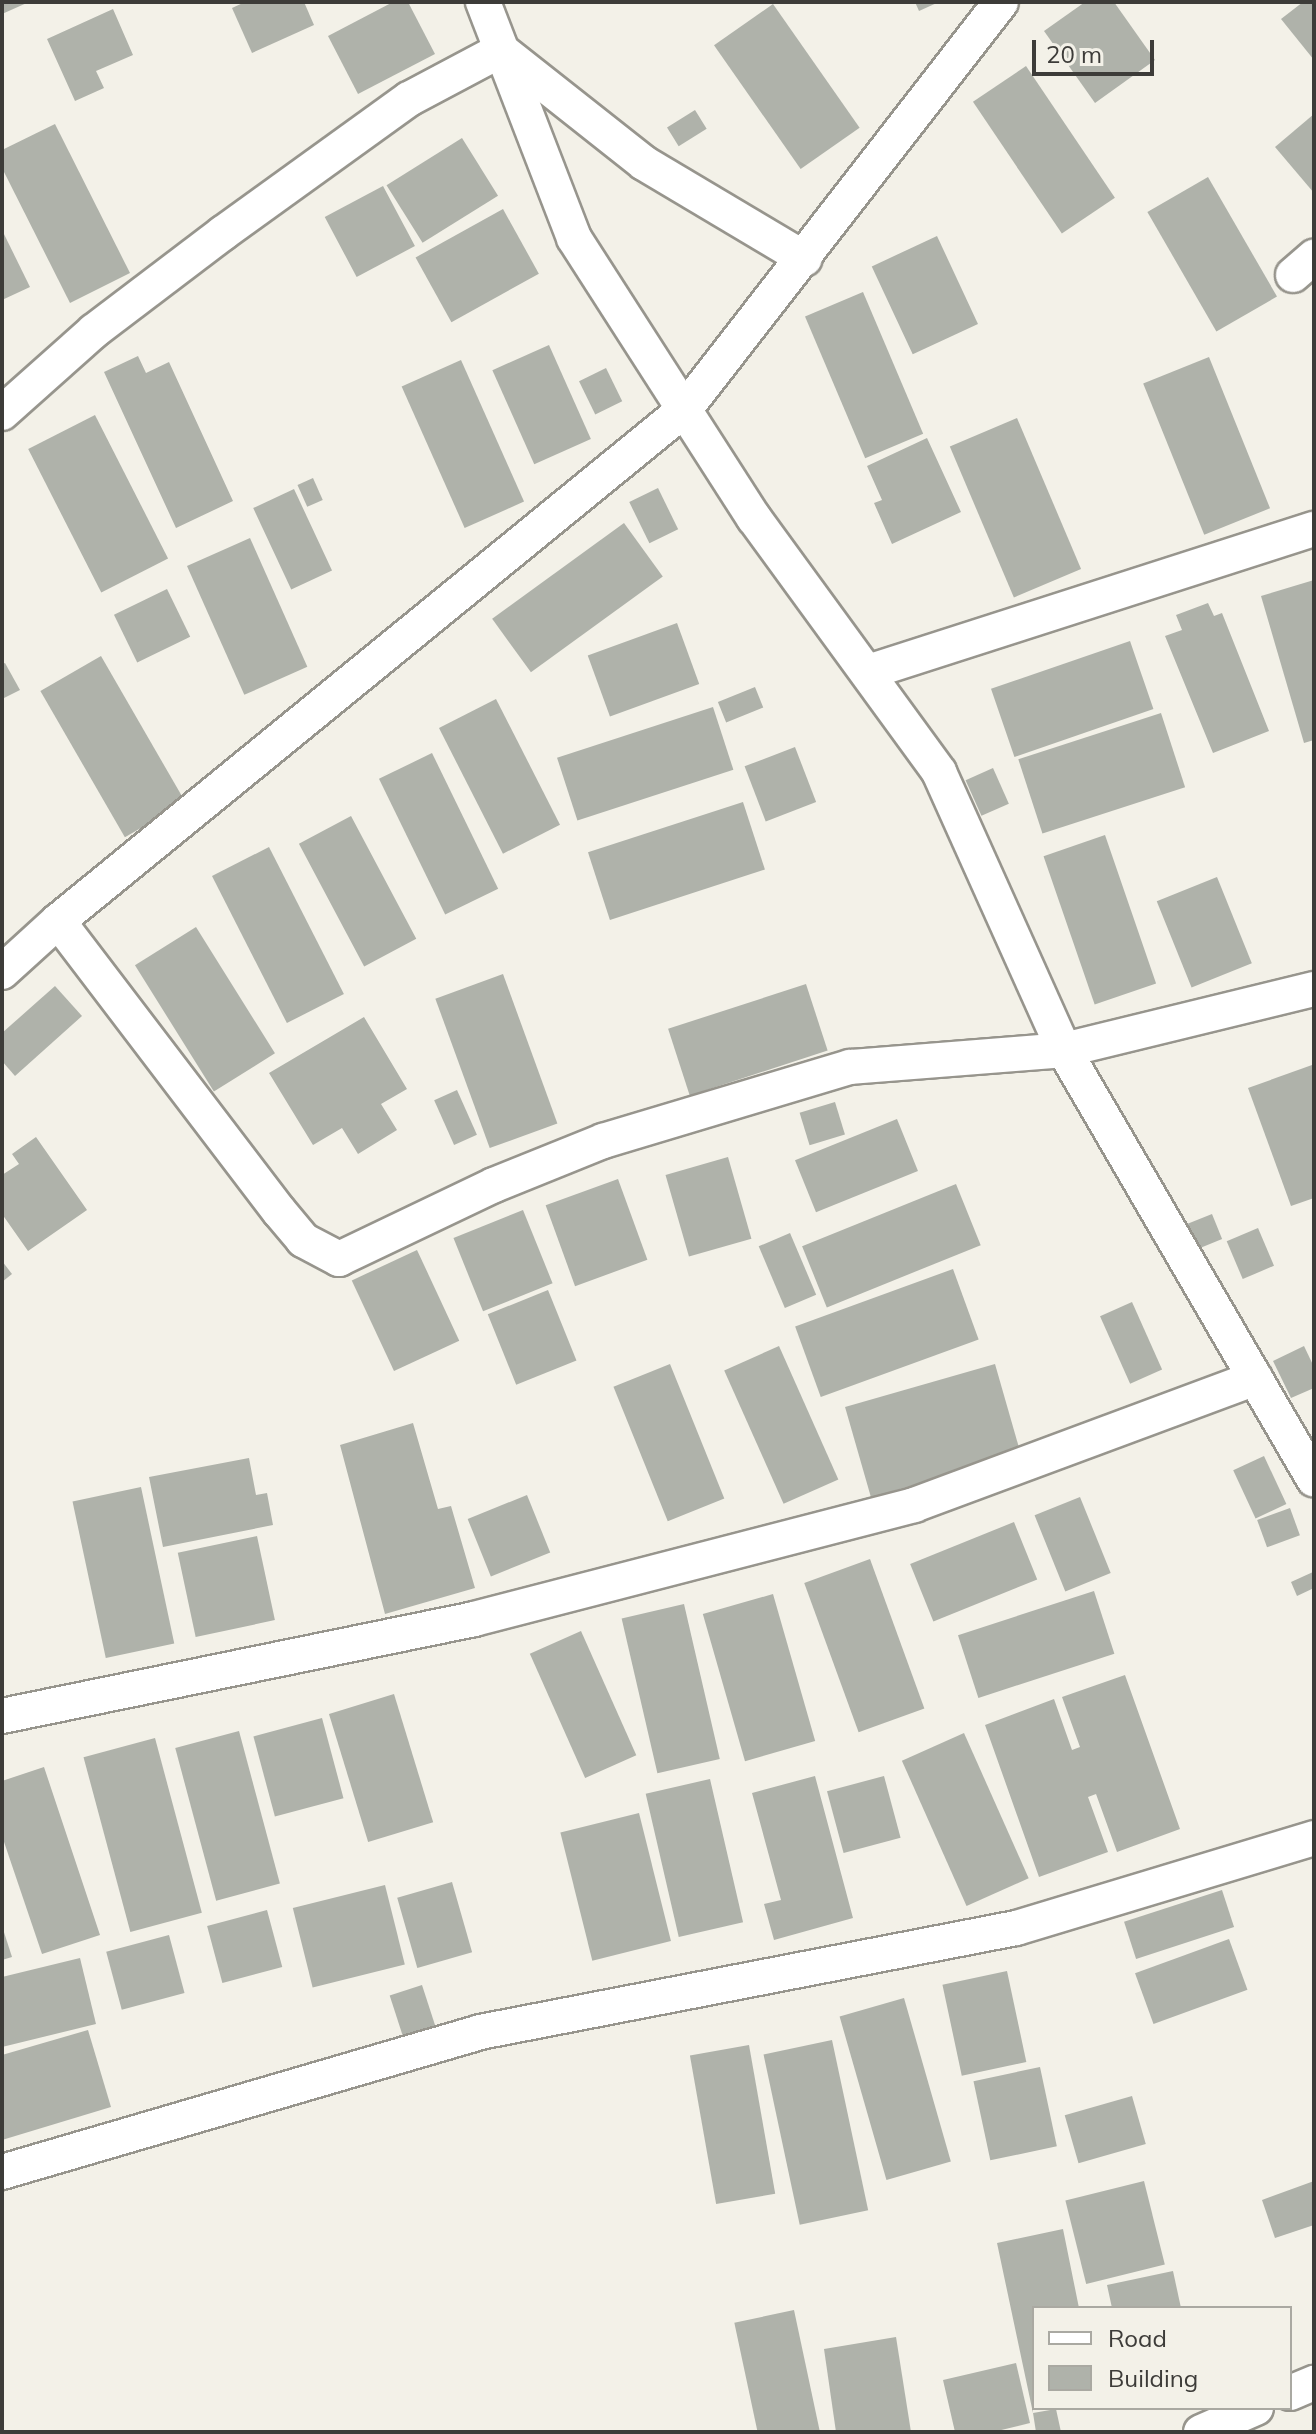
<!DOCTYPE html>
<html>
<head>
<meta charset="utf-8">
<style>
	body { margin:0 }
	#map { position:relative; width:1316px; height:2434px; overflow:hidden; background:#f3f1e8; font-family:Mulish,sans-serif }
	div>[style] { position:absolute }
	.building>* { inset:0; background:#afb2aa; transform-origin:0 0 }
	.roads { filter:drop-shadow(2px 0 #97958d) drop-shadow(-2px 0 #97958d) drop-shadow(0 2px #97958d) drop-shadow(0 -2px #97958d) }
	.minor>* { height:34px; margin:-17px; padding:0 17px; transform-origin:17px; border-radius:17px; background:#fff }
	span { translate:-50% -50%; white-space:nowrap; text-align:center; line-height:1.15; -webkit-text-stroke:8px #f3f1e8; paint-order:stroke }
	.frame { position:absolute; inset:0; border:4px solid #3d3c39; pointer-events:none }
	.legend { position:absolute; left:1032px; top:2306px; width:260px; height:104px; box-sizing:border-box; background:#f3f1e8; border:2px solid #aaa9a2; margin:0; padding:10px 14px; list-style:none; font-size:24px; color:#3d3c39 }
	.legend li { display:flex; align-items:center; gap:16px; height:40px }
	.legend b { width:40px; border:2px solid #aaa9a2 }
	.scale { position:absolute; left:1032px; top:40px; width:122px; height:36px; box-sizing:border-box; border:4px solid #3d3c39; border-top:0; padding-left:10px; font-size:24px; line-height:28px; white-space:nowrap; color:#3d3c39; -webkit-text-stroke:6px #f3f1e8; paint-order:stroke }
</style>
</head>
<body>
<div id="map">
	<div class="building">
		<div style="clip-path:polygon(2px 2px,29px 2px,2px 14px)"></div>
		<div style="clip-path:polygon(245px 2px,304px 2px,314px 25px,252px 53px,232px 8px)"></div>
		<div style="clip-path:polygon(393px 2px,408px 2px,435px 54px,358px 94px,328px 36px)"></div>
		<div style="clip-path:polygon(915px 2px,939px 2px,919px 11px)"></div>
		<div style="clip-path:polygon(1085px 2px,1114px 2px,1155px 60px,1095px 103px,1044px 31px)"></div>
		<div style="clip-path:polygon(1303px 2px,1314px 2px,1314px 60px,1281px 19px)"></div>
		<div style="left:773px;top:4px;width:151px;height:72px;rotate:55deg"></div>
		<div style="clip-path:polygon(113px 9px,133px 55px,96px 71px,104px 88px,75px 101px,47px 39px)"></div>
		<div style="left:1026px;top:66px;width:159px;height:64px;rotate:56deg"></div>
		<div style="left:695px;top:110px;width:22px;height:33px;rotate:58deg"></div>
		<div style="clip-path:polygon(1314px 114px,1314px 193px,1275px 147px)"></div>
		<div style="clip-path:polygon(55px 124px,130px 273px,70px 303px,2px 168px,2px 150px)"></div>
		<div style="left:462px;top:138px;width:68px;height:89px;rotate:58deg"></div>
		<div style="left:1208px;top:177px;width:138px;height:70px;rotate:60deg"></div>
		<div style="left:383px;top:186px;width:68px;height:66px;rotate:62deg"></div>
		<div style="left:503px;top:209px;width:74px;height:100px;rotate:61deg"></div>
		<div style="clip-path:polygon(2px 230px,30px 287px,2px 300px)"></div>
		<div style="left:937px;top:236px;width:97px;height:72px;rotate:65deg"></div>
		<div style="left:863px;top:292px;width:154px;height:63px;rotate:67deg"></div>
		<div style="left:549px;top:345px;width:103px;height:62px;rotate:66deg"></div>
		<div style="clip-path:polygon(138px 356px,146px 373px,169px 362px,233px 501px,176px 528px,104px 372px)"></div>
		<div style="left:1209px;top:357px;width:163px;height:71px;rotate:68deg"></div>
		<div style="left:461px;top:360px;width:155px;height:65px;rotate:66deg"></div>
		<div style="left:606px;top:368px;width:37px;height:30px;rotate:64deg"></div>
		<div style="left:95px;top:415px;width:161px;height:75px;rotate:63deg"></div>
		<div style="left:1017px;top:418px;width:164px;height:73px;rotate:67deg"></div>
		<div style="clip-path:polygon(927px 438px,961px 512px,892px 544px,874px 503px,882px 500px,867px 466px)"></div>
		<div style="left:313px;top:478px;width:24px;height:17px;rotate:66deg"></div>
		<div style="left:658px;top:488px;width:46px;height:32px;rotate:64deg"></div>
		<div style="left:294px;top:489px;width:90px;height:45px;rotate:65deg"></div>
		<div style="left:624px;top:523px;width:66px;height:163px;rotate:54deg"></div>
		<div style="left:250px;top:538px;width:141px;height:69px;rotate:66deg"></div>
		<div style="clip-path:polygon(1314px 580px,1314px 740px,1304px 743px,1261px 596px)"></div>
		<div style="left:167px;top:589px;width:53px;height:59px;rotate:64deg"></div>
		<div style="clip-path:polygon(1208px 603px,1214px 616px,1222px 613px,1269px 731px,1213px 753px,1165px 636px,1182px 630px,1176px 615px)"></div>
		<div style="left:677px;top:623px;width:65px;height:95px;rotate:70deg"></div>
		<div style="left:1130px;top:641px;width:72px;height:147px;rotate:71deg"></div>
		<div style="left:101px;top:656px;width:169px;height:70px;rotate:60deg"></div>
		<div style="clip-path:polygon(5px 663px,20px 690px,2px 699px,2px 664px)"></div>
		<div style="left:755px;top:687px;width:22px;height:40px;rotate:68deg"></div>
		<div style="left:496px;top:699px;width:141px;height:64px;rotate:63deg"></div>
		<div style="left:713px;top:707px;width:66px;height:164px;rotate:72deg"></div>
		<div style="left:1161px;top:713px;width:78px;height:150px;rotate:72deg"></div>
		<div style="left:795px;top:747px;width:59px;height:54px;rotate:69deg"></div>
		<div style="left:432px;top:753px;width:151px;height:59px;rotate:64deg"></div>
		<div style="left:993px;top:768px;width:39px;height:30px;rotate:66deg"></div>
		<div style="left:743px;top:802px;width:71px;height:163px;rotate:72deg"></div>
		<div style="left:351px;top:816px;width:139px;height:59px;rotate:62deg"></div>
		<div style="left:1105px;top:835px;width:157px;height:65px;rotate:71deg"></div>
		<div style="left:269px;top:847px;width:165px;height:64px;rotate:63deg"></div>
		<div style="left:1217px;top:877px;width:93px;height:65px;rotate:68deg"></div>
		<div style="left:196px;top:927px;width:149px;height:72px;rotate:58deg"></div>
		<div style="left:503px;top:974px;width:159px;height:72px;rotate:70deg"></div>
		<div style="left:806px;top:984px;width:70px;height:145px;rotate:72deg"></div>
		<div style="clip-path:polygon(55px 986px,82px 1016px,15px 1076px,2px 1061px,2px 1033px)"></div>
		<div style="clip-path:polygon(364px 1017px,407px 1089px,381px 1104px,397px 1130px,358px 1154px,342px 1128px,313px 1145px,269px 1073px)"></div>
		<div style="clip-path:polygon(1312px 1065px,1314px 1198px,1291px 1206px,1248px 1088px)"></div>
		<div style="left:457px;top:1090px;width:49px;height:25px;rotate:66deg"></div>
		<div style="left:835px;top:1102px;width:34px;height:37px;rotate:73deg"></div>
		<div style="left:897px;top:1119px;width:56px;height:110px;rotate:68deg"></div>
		<div style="clip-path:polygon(36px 1137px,87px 1210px,28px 1251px,2px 1214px,2px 1175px,19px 1164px,12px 1154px)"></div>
		<div style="left:728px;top:1157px;width:85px;height:65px;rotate:74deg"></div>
		<div style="left:618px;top:1179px;width:86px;height:77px;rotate:70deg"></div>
		<div style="left:956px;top:1184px;width:66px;height:166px;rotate:68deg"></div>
		<div style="left:523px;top:1210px;width:79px;height:75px;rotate:68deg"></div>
		<div style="left:1212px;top:1214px;width:27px;height:33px;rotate:68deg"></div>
		<div style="left:1258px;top:1228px;width:41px;height:34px;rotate:67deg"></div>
		<div style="left:790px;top:1233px;width:67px;height:34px;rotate:67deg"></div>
		<div style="left:417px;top:1250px;width:100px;height:72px;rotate:65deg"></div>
		<div style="clip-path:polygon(2px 1261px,12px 1274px,2px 1282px)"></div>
		<div style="left:953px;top:1269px;width:75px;height:168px;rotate:70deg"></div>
		<div style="left:548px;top:1290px;width:76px;height:65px;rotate:68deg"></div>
		<div style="left:1132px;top:1302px;width:74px;height:35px;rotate:66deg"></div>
		<div style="left:779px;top:1346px;width:146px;height:60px;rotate:66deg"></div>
		<div style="clip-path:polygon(1304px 1346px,1314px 1367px,1314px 1388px,1291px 1398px,1273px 1361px)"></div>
		<div style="left:670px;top:1364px;width:145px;height:61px;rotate:68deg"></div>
		<div style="left:995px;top:1364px;width:94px;height:156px;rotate:74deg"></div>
		<div style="clip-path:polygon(413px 1423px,438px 1509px,451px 1506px,475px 1588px,385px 1614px,340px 1445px)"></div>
		<div style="left:1264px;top:1456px;width:53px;height:34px;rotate:65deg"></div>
		<div style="clip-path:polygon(249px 1458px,256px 1495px,267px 1493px,273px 1525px,163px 1547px,149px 1477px)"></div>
		<div style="left:141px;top:1487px;width:160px;height:70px;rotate:78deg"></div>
		<div style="left:527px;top:1495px;width:62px;height:64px;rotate:68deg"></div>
		<div style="left:1080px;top:1497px;width:82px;height:49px;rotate:68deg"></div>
		<div style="left:1290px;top:1508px;width:29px;height:35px;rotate:70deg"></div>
		<div style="left:1014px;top:1522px;width:62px;height:112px;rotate:68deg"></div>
		<div style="left:257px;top:1536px;width:86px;height:81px;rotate:78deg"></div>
		<div style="left:870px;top:1559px;width:159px;height:70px;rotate:70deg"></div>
		<div style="clip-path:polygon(1313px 1572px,1314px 1588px,1297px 1596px,1291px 1582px)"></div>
		<div style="left:1094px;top:1591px;width:66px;height:143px;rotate:72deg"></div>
		<div style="left:773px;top:1594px;width:153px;height:73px;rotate:74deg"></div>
		<div style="left:684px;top:1604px;width:159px;height:64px;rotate:77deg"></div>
		<div style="left:581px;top:1631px;width:136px;height:56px;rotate:66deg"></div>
		<div style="clip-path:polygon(1125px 1675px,1180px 1829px,1117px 1852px,1096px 1794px,1088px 1797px,1108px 1852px,1039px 1877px,985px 1725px,1054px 1699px,1072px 1750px,1080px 1747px,1062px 1697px)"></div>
		<div style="left:394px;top:1694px;width:134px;height:68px;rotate:73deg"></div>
		<div style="left:322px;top:1718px;width:83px;height:71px;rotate:75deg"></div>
		<div style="left:239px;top:1731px;width:158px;height:66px;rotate:75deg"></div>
		<div style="left:964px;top:1733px;width:159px;height:68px;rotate:66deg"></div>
		<div style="left:155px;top:1738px;width:181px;height:74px;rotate:75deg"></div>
		<div style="clip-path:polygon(44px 1767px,100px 1935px,42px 1954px,2px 1836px,2px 1781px)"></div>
		<div style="clip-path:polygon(815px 1776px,853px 1918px,774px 1940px,764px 1904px,781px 1900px,752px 1793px)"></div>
		<div style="left:884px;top:1776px;width:64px;height:59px;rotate:75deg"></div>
		<div style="left:710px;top:1779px;width:147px;height:66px;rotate:77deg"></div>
		<div style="left:639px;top:1813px;width:132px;height:81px;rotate:76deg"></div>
		<div style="left:452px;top:1882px;width:73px;height:57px;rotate:74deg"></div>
		<div style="left:385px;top:1885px;width:82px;height:95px;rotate:76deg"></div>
		<div style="left:1222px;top:1890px;width:39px;height:103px;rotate:72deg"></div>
		<div style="left:267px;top:1910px;width:59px;height:62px;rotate:75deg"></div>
		<div style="clip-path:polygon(2px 1926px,12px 1957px,2px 1960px)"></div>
		<div style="left:169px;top:1935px;width:60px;height:65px;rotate:75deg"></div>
		<div style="left:1229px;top:1939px;width:54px;height:100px;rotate:70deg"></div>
		<div style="clip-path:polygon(80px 1958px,96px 2024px,2px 2047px,2px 1977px)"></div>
		<div style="left:1007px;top:1971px;width:93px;height:66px;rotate:78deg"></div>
		<div style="left:422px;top:1985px;width:52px;height:34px;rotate:72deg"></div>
		<div style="left:904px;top:1998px;width:170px;height:67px;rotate:74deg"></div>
		<div style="clip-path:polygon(88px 2030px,111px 2107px,2px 2140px,2px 2055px)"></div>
		<div style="left:832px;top:2040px;width:174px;height:70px;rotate:78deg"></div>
		<div style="left:749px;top:2045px;width:151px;height:60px;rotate:80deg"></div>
		<div style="left:1040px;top:2067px;width:81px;height:68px;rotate:78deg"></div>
		<div style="left:1132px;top:2096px;width:50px;height:70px;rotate:74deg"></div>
		<div style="left:1144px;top:2181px;width:86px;height:81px;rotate:76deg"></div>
		<div style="clip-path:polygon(1314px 2181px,1314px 2225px,1275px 2238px,1262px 2200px)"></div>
		<div style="clip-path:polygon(1063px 2229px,1079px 2308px,1034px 2308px,1033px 2413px,997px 2243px)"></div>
		<div style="clip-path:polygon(1173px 2271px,1181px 2308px,1112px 2308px,1107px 2285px)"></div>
		<div style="left:794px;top:2310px;width:125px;height:61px;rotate:78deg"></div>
		<div style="clip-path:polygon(896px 2337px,911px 2432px,836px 2432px,824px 2349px)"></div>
		<div style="clip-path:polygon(1016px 2363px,1030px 2423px,993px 2432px,955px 2432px,943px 2380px)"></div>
		<div style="clip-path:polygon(1056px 2409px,1061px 2432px,1036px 2432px,1033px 2413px)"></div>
	</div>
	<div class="roads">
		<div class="minor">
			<div style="left:483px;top:2px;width:253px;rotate:68.9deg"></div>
			<div style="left:574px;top:238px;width:333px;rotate:57.3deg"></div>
			<div style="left:754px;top:518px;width:314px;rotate:53.9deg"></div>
			<div style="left:939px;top:772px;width:305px;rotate:65.8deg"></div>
			<div style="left:1064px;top:1050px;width:497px;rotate:59.8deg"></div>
			<div style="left:1293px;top:275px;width:28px;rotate:-41deg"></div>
			<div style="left:2px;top:413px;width:123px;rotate:-41.7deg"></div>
			<div style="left:94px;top:331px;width:162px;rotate:-37.2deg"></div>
			<div style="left:223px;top:233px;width:229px;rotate:-35.8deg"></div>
			<div style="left:409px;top:99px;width:104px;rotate:-28deg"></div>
			<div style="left:501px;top:50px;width:182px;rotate:38.3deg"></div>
			<div style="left:644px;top:163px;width:187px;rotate:30.8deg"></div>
			<div style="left:868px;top:672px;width:468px;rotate:-17.8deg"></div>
			<div style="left:58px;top:921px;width:365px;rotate:52.7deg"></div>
			<div style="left:279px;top:1211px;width:38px;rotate:50deg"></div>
			<div style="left:303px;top:1240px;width:41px;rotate:27.8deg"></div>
			<div style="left:339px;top:1259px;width:172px;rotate:-25.5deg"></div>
			<div style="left:494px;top:1185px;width:118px;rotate:-22deg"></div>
			<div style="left:603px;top:1141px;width:258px;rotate:-16.7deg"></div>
			<div style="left:850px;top:1067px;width:215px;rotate:-4.5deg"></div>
			<div style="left:1064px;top:1050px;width:257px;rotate:-13.7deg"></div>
			<div style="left:2px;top:972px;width:76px;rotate:-42.3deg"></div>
			<div style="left:58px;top:921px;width:809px;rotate:-39.23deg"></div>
			<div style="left:685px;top:409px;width:515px;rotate:-52.17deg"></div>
			<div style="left:2px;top:1716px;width:482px;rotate:-11.6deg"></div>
			<div style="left:474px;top:1619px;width:455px;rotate:-14.5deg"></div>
			<div style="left:914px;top:1505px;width:364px;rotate:-20.4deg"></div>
			<div style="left:2px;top:2172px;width:498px;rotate:-16.3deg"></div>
			<div style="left:480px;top:2032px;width:546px;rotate:-10.98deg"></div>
			<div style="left:1016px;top:1928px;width:311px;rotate:-16.8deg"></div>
			<div style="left:1290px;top:2393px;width:26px;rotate:-23deg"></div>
			<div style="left:1201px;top:2432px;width:60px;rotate:-23.6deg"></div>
		</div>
	</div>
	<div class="frame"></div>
	<ul class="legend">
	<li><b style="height:10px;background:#fff"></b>Road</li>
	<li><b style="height:22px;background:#afb2aa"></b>Building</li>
	</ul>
	<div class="scale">20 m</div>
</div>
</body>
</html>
